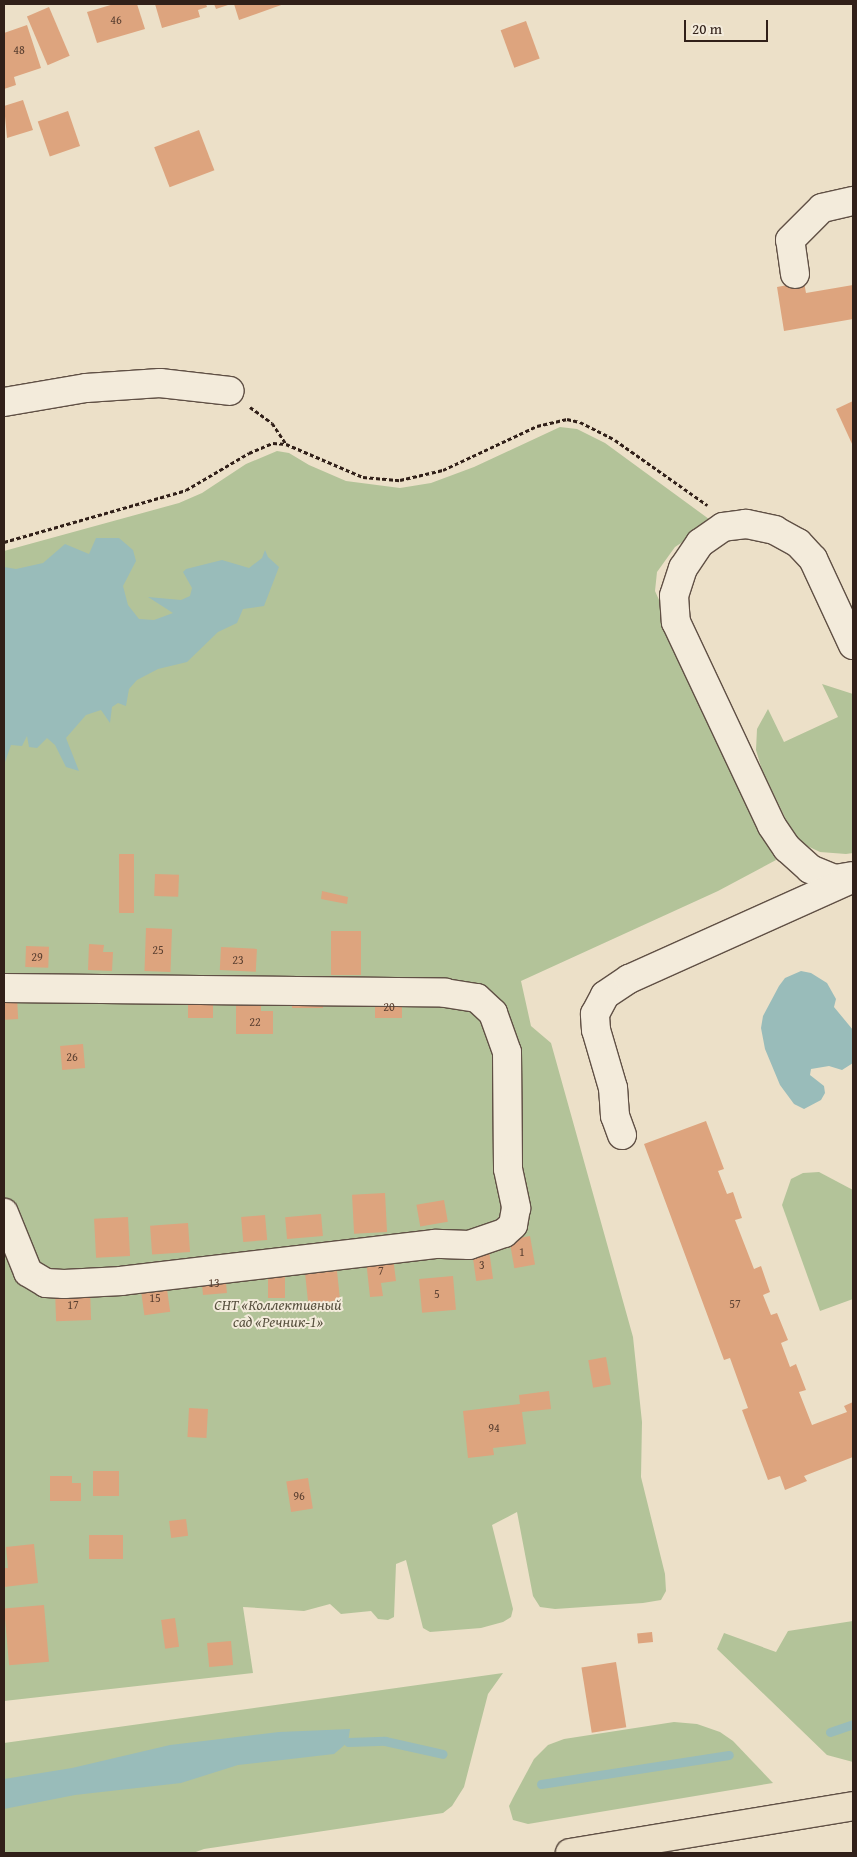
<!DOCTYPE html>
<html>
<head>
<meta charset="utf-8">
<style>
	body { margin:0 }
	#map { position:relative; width:857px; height:1857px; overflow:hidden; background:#ece0c8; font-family:"Gentium Book Plus",serif }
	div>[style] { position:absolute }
	.green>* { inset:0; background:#b3c399 }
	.water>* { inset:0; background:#99bcba }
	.stream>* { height:9px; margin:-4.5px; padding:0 4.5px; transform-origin:4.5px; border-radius:4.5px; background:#99bcba }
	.building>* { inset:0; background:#dda47e; transform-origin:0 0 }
	.path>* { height:3px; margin-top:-1.5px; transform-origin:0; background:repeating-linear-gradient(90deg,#312019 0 4px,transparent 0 6.5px) }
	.roads { filter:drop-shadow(1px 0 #605045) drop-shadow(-1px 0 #605045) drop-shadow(0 1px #605045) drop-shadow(0 -1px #605045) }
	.minor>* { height:28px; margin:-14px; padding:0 14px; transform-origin:14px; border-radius:14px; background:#f3ebdb }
	.major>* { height:28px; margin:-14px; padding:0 14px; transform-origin:14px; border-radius:14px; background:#ece0c8 }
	span { translate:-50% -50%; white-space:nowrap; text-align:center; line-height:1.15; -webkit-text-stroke:4px #f3ebdb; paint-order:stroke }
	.number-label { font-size:12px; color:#5c4132 }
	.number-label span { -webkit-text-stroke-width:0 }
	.park-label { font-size:15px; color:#58513f; font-style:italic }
	.frame { position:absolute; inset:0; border:5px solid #312019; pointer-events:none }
	.scale { position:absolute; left:684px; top:20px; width:84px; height:22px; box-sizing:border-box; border:2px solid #312019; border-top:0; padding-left:6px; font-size:15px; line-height:18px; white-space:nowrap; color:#312019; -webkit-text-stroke:4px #f3ebdb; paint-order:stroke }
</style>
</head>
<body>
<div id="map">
	<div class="green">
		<div style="clip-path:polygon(560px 427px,577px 429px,605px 443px,713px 522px,675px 547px,657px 572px,655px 591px,776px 860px,718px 891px,521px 981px,531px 1026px,551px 1043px,633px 1337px,642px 1422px,641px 1477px,665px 1574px,666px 1591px,661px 1600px,643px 1603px,555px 1609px,540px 1607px,533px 1596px,517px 1512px,492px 1525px,513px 1609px,511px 1617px,503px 1622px,481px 1628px,430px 1632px,423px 1628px,406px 1560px,396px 1564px,394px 1617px,388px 1620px,378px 1619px,371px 1611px,341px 1614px,330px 1604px,304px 1611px,243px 1607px,253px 1673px,4px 1701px,4px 551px,179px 503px,202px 493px,246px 464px,277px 451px,289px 453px,309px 465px,346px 481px,400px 488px,431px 483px,474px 467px)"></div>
		<div style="clip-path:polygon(822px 684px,853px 694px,853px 853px,846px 854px,820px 852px,805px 845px,792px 832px,762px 770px,756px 750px,757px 729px,768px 709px,784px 742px,838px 717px)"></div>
		<div style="clip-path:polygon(819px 1172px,853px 1190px,853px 1299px,820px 1311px,782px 1205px,791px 1179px,803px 1173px)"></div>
		<div style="clip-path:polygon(853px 1621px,853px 1762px,827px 1755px,717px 1649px,724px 1633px,776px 1652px,788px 1631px)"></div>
		<div style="clip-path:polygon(503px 1673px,488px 1694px,464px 1787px,452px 1806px,443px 1813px,204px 1849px,193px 1853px,4px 1853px,4px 1743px)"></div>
		<div style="clip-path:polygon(674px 1722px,697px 1724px,720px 1732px,733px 1741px,773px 1783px,528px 1824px,513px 1820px,509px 1806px,513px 1798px,534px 1759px,548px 1745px,564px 1739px)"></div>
	</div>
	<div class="water">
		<div style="clip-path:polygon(96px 538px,119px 538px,133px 550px,136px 561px,123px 586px,128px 605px,139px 619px,154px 620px,173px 613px,148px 597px,181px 600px,190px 596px,192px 588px,183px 572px,186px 569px,222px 560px,249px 568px,262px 558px,265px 550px,268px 557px,279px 567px,264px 606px,243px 609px,237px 623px,218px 632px,187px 662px,158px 669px,137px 680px,129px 689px,126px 706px,118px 703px,112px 707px,110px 723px,101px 710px,86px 715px,66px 738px,79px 771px,66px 767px,55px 745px,47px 738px,37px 748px,29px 747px,27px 736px,22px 746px,11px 745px,4px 765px,4px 567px,16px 569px,43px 563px,65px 544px,89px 554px)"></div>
		<div style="clip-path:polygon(801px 971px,811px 973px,827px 983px,836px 999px,834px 1007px,853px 1030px,853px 1063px,842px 1070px,829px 1066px,811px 1069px,810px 1075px,824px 1086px,825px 1093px,821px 1100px,804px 1109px,794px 1104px,780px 1085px,765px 1049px,761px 1028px,763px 1016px,779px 986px,785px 978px)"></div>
		<div style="clip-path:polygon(350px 1729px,348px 1742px,334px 1754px,238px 1765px,181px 1783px,75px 1795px,4px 1809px,4px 1779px,72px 1768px,170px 1745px,279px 1732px)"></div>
	</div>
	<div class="stream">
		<div style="left:830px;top:1732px;width:24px;rotate:-19deg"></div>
		<div style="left:348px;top:1742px;width:37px;rotate:-2deg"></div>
		<div style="left:385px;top:1741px;width:59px;rotate:12.6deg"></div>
		<div style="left:541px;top:1784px;width:190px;rotate:-8.8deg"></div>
	</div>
	<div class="building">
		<div style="clip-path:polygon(114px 4px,137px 4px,145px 29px,97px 43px,87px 12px)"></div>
		<div style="clip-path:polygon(155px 4px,206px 4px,207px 7px,198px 10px,200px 17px,162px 28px)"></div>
		<div style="clip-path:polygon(214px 4px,231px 4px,216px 9px)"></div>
		<div style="clip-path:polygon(234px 4px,284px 4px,239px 20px)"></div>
		<div style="left:49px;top:7px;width:53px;height:24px;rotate:67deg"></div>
		<div style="left:526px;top:21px;width:40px;height:27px;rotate:70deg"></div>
		<div style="clip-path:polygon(27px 25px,41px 68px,14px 77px,16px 85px,4px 89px,4px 33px)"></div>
		<div style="clip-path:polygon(23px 100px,33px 130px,7px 138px,4px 106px)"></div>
		<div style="left:68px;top:111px;width:37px;height:32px;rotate:71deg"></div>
		<div style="left:199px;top:130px;width:43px;height:48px;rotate:69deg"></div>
		<div style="clip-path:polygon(804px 282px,806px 293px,853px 285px,853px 319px,784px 331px,777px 287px)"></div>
		<div style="clip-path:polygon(853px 401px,853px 446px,836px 409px)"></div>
		<div style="left:119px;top:854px;width:15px;height:59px"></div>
		<div style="left:155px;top:874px;width:24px;height:22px;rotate:2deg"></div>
		<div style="clip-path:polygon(322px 891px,348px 897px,347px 904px,321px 899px)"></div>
		<div style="left:146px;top:928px;width:26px;height:43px;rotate:2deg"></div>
		<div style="left:331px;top:931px;width:30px;height:44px"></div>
		<div style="clip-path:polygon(89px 944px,104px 945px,103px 952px,113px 952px,112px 971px,88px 970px)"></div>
		<div style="left:26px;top:946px;width:23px;height:21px;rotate:2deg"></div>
		<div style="left:221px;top:947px;width:36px;height:23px;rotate:3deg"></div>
		<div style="left:188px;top:995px;width:25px;height:23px"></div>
		<div style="clip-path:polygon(236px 995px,261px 995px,261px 1011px,273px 1011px,273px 1034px,236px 1034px)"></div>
		<div style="left:292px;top:995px;width:31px;height:13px"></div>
		<div style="left:375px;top:996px;width:27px;height:22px"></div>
		<div style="left:17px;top:997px;width:22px;height:13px;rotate:87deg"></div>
		<div style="left:83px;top:1044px;width:24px;height:23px;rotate:85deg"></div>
		<div style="clip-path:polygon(706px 1121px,724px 1169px,718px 1171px,727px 1194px,733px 1192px,742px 1218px,735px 1220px,754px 1269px,761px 1266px,770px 1292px,763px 1295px,771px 1315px,777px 1313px,788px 1340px,781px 1343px,790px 1367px,796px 1364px,806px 1390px,799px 1392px,812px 1425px,847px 1412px,844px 1406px,853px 1402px,853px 1457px,804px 1476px,807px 1481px,785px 1490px,780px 1476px,768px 1480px,742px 1410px,748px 1408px,730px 1358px,724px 1360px,644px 1144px)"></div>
		<div style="left:385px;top:1193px;width:39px;height:33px;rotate:87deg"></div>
		<div style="left:444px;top:1200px;width:22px;height:28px;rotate:80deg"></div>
		<div style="left:321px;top:1214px;width:22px;height:36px;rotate:85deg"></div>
		<div style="left:265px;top:1215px;width:25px;height:24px;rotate:85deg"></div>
		<div style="left:128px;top:1217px;width:39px;height:34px;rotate:87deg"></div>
		<div style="left:188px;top:1223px;width:29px;height:38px;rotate:86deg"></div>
		<div style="left:530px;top:1236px;width:29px;height:21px;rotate:80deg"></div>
		<div style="left:489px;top:1250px;width:29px;height:17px;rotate:82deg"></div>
		<div style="clip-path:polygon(393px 1257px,396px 1281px,381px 1283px,383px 1296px,370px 1297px,366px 1260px)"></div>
		<div style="left:268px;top:1265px;width:17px;height:33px"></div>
		<div style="left:225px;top:1271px;width:22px;height:24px;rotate:85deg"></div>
		<div style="left:337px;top:1271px;width:30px;height:32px;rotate:84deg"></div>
		<div style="left:453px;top:1276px;width:34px;height:34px;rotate:85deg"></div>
		<div style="left:166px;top:1282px;width:30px;height:26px;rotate:82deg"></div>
		<div style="left:90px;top:1289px;width:31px;height:35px;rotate:88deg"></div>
		<div style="left:606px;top:1357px;width:28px;height:18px;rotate:80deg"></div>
		<div style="clip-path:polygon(549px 1391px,551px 1409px,522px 1412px,526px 1444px,493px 1448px,494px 1455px,468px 1458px,463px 1411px,520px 1404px,519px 1395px)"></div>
		<div style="left:189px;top:1408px;width:19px;height:29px;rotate:3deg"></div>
		<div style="left:93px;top:1471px;width:26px;height:25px"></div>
		<div style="clip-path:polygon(50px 1476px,72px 1476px,72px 1483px,81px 1483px,81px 1501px,50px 1501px)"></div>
		<div style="left:308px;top:1478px;width:31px;height:22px;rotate:81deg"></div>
		<div style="left:186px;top:1519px;width:17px;height:17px;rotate:83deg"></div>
		<div style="left:123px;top:1535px;width:24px;height:34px;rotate:90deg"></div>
		<div style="clip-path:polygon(34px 1544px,38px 1583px,4px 1587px,4px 1568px,8px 1568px,6px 1547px)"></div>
		<div style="left:44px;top:1605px;width:57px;height:40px;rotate:85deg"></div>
		<div style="left:175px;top:1618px;width:29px;height:14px;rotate:82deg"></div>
		<div style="left:652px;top:1632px;width:10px;height:15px;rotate:84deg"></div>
		<div style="left:231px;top:1641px;width:24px;height:24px;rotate:85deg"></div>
		<div style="left:616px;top:1662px;width:66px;height:35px;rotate:81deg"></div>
	</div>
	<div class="path">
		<div style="left:250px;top:407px;width:27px;rotate:36deg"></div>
		<div style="left:272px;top:423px;width:25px;rotate:56deg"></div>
		<div style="left:4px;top:542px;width:189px;rotate:-15.9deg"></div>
		<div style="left:186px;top:490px;width:73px;rotate:-30.4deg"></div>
		<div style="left:249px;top:453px;width:26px;rotate:-23deg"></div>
		<div style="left:273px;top:443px;width:13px;rotate:4deg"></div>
		<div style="left:286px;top:444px;width:84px;rotate:23.2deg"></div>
		<div style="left:363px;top:477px;width:37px;rotate:5deg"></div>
		<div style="left:400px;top:480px;width:44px;rotate:-13.1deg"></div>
		<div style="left:443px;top:470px;width:104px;rotate:-25.1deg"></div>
		<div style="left:537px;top:426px;width:31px;rotate:-13deg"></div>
		<div style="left:567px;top:419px;width:13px;rotate:13deg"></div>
		<div style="left:580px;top:422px;width:39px;rotate:27deg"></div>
		<div style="left:615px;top:440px;width:113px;rotate:35.2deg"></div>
	</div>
	<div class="roads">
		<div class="minor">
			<div style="left:795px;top:274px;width:34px;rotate:-98deg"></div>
			<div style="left:790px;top:240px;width:45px;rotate:-45deg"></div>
			<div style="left:822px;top:208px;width:32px;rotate:-13deg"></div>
			<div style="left:4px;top:402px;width:83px;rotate:-9.7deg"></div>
			<div style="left:86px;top:388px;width:74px;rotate:-3.9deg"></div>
			<div style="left:160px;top:383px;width:70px;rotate:6.5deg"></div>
			<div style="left:853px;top:645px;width:95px;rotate:-114.9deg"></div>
			<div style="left:813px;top:559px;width:22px;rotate:-133deg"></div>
			<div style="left:798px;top:543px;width:26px;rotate:-151deg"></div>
			<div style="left:775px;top:530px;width:30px;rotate:-168deg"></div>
			<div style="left:746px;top:524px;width:23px;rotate:173deg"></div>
			<div style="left:723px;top:527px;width:28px;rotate:145deg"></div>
			<div style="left:700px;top:543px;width:30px;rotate:124deg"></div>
			<div style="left:683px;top:568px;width:29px;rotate:108deg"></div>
			<div style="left:674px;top:596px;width:26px;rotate:86deg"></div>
			<div style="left:676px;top:622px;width:225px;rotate:64.8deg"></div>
			<div style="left:772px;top:826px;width:27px;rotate:56deg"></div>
			<div style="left:787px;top:848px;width:31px;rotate:42deg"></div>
			<div style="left:810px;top:869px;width:27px;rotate:22deg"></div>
			<div style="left:835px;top:879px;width:18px;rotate:-9deg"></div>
			<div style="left:4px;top:988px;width:441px;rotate:0.6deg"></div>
			<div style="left:445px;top:993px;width:32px;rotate:9deg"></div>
			<div style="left:477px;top:998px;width:22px;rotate:43deg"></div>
			<div style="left:493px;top:1013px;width:41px;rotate:70.3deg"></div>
			<div style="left:507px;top:1052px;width:117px;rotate:89.5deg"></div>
			<div style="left:508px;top:1169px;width:40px;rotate:78deg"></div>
			<div style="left:516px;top:1208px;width:17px;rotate:100deg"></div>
			<div style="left:513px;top:1225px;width:12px;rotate:138deg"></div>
			<div style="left:504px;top:1233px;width:37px;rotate:161deg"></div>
			<div style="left:469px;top:1245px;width:34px;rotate:-178deg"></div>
			<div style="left:435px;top:1244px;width:315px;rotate:173.3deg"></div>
			<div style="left:122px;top:1281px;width:58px;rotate:177deg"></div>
			<div style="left:64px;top:1284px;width:18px;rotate:-177deg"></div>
			<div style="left:46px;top:1283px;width:21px;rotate:-149deg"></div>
			<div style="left:28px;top:1272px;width:64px;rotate:-112.1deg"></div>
			<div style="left:622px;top:1135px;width:20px;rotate:-110deg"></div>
			<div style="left:615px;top:1116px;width:28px;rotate:-94deg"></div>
			<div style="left:613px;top:1088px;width:60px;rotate:-106.3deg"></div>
			<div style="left:596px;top:1030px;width:16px;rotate:-94deg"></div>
			<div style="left:595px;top:1014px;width:21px;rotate:-62deg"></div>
			<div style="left:605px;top:995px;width:29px;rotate:-34deg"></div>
			<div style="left:629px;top:979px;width:244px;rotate:-24.2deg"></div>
		</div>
		<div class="major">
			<div style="left:570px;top:1853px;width:287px;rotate:-9.4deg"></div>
		</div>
	</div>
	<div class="number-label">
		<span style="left:116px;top:20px">46</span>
		<span style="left:19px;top:50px">48</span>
		<span style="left:158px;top:950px">25</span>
		<span style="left:37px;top:957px">29</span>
		<span style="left:238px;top:960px">23</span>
		<span style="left:389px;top:1007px">20</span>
		<span style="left:255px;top:1022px">22</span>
		<span style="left:72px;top:1057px">26</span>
		<span style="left:522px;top:1252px">1</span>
		<span style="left:482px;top:1265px">3</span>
		<span style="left:381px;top:1271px">7</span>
		<span style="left:214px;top:1283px">13</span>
		<span style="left:437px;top:1294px">5</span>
		<span style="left:155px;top:1298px">15</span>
		<span style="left:735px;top:1304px">57</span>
		<span style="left:73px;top:1305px">17</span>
		<span style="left:494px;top:1428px">94</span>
		<span style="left:299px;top:1496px">96</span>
	</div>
	<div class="park-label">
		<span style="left:278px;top:1313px">СНТ «Коллективный<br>сад «Речник-1»</span>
	</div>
	<div class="frame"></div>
	<div class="scale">20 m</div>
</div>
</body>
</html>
